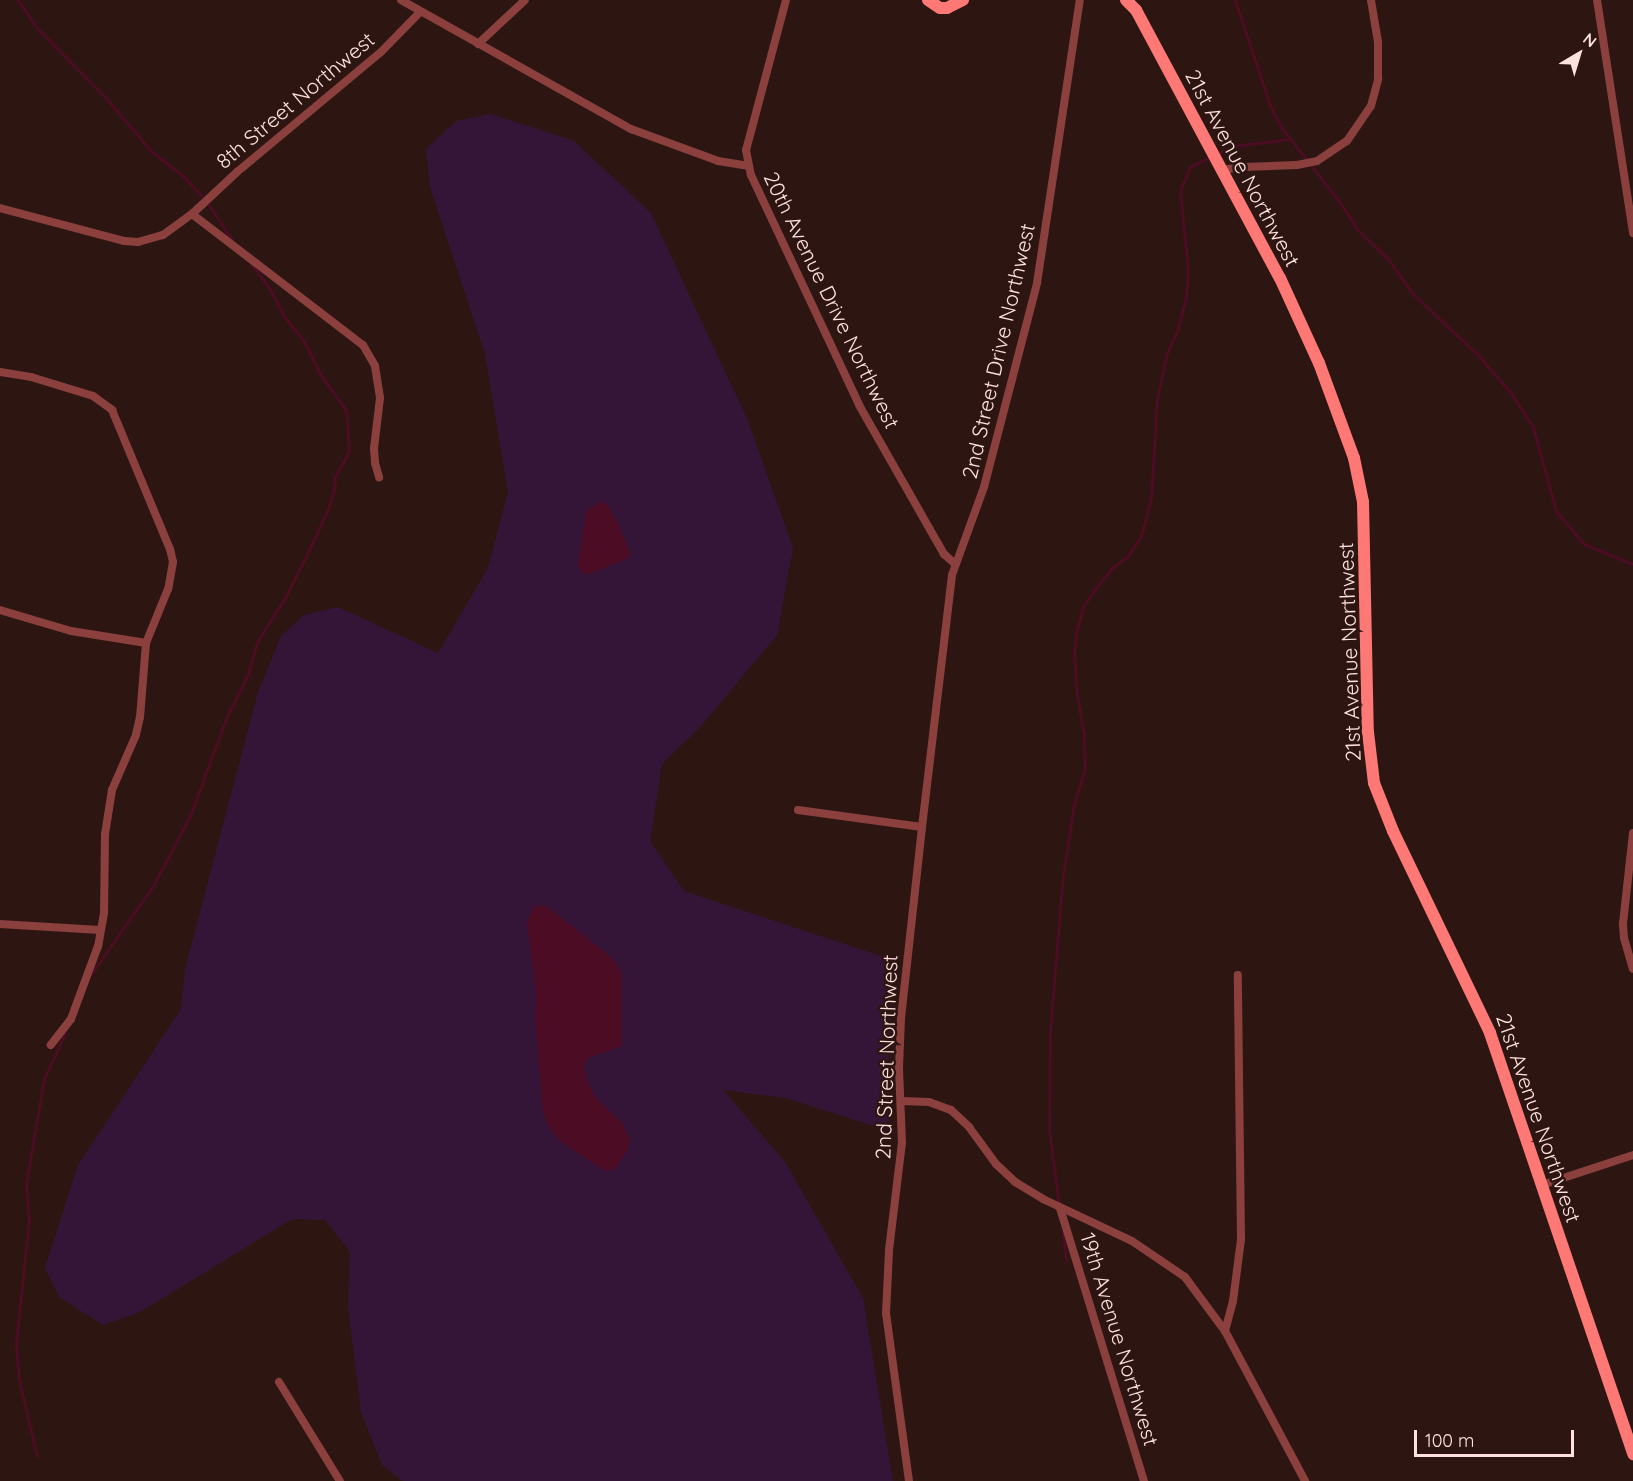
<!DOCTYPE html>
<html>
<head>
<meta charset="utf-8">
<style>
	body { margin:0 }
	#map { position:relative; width:1633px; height:1481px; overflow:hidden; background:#2d1612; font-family:Quicksand,sans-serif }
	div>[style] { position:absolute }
	.green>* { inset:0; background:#351537 }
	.water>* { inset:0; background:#4c0c24 }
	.stream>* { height:3px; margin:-1.5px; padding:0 1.5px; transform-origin:1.5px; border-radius:1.5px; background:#4c0c24 }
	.street>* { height:8px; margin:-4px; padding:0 4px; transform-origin:4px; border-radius:4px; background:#8b403e }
	.secondary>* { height:12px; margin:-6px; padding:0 6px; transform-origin:6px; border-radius:6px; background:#fe7876 }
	span { translate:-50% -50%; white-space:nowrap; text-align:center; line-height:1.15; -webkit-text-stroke:5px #2d1612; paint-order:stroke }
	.street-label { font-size:21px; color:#ffe1de }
	.north { position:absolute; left:1549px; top:24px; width:60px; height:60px; -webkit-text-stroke:4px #2d1612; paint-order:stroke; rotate:38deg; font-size:16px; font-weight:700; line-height:24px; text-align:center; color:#ffe1de }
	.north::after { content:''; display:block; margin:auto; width:21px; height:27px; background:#ffe1de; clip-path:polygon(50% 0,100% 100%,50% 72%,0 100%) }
	.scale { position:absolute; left:1414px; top:1430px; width:160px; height:27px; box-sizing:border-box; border:3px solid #ffe1de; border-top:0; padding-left:8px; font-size:18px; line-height:21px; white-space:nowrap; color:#ffe1de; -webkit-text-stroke:4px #2d1612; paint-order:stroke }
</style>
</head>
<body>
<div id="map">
	<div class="green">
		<div style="clip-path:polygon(491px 114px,574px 141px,651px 213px,748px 421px,793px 548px,777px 635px,702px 725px,662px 764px,650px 841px,684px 891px,893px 960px,888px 1067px,889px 1131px,786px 1098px,723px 1090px,785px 1162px,863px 1298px,893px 1481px,403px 1481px,382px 1465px,361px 1412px,348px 1307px,350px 1252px,325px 1220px,292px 1219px,140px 1312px,103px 1325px,59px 1297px,45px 1268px,78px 1165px,181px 1009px,185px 969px,258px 692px,281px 636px,304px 615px,338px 607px,438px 653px,488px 568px,508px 491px,485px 354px,430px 187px,426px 149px,456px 121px)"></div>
	</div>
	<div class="water">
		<div style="clip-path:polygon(601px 501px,608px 505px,619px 526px,630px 553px,629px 558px,589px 574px,583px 574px,578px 564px,586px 511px)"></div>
		<div style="clip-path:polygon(539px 905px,548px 907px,606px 953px,615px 962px,622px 974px,622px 1046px,588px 1058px,584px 1066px,586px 1078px,594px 1096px,623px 1124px,630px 1141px,627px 1151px,614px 1170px,605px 1171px,560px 1141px,548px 1126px,543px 1112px,535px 1020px,536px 992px,527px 924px,533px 907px)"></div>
	</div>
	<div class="stream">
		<div style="left:18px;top:0;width:34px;rotate:56deg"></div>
		<div style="left:37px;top:28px;width:98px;rotate:45.4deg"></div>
		<div style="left:106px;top:98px;width:70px;rotate:49.7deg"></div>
		<div style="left:151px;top:151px;width:41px;rotate:38deg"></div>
		<div style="left:183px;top:176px;width:35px;rotate:47deg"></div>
		<div style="left:207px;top:202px;width:45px;rotate:56.7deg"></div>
		<div style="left:1235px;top:0;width:114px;rotate:71.6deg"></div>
		<div style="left:1271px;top:108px;width:21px;rotate:62deg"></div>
		<div style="left:1281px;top:127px;width:94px;rotate:51.9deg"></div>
		<div style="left:1339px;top:201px;width:33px;rotate:57deg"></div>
		<div style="left:1357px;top:229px;width:45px;rotate:44.1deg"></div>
		<div style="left:1389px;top:260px;width:39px;rotate:55deg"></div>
		<div style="left:1411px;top:292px;width:91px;rotate:43.2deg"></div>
		<div style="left:1477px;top:354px;width:52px;rotate:48.9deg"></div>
		<div style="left:1511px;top:393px;width:40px;rotate:57.1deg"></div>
		<div style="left:1533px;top:427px;width:87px;rotate:74.7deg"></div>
		<div style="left:1556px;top:511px;width:43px;rotate:49.7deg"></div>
		<div style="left:1584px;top:544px;width:53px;rotate:22.2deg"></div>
		<div style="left:1216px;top:154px;width:19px;rotate:-25deg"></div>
		<div style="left:1233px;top:146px;width:57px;rotate:-7deg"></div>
		<div style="left:92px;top:973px;width:106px;rotate:-55deg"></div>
		<div style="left:153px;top:886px;width:79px;rotate:-62.1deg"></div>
		<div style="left:190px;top:816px;width:107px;rotate:-69.7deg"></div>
		<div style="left:227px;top:716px;width:47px;rotate:-63.4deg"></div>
		<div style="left:248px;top:674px;width:33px;rotate:-74deg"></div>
		<div style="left:257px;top:642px;width:54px;rotate:-57.8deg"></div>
		<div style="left:286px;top:596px;width:56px;rotate:-63.4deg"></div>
		<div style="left:311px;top:546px;width:41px;rotate:-65.3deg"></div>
		<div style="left:328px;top:509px;width:24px;rotate:-73deg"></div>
		<div style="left:335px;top:486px;width:7px;rotate:-98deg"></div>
		<div style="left:334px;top:479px;width:32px;rotate:-62deg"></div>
		<div style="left:349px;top:451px;width:41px;rotate:-94.2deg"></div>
		<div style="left:346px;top:410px;width:44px;rotate:-125.8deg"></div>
		<div style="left:320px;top:374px;width:37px;rotate:-116deg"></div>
		<div style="left:304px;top:341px;width:32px;rotate:-129deg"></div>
		<div style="left:284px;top:316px;width:34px;rotate:-118deg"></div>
		<div style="left:268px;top:286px;width:31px;rotate:-127deg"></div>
		<div style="left:1059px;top:1205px;width:76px;rotate:-97.6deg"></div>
		<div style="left:1049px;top:1130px;width:98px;rotate:-89.4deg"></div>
		<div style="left:1050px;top:1032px;width:158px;rotate:-85.3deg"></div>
		<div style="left:1063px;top:875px;width:72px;rotate:-81.2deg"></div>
		<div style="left:1074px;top:804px;width:37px;rotate:-73deg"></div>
		<div style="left:1085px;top:769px;width:34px;rotate:-92deg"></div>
		<div style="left:1084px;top:735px;width:41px;rotate:-99.9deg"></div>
		<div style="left:1077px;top:695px;width:43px;rotate:-94deg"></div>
		<div style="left:1074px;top:652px;width:23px;rotate:-83deg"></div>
		<div style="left:1077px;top:629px;width:25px;rotate:-74deg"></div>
		<div style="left:1084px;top:605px;width:19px;rotate:-55deg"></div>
		<div style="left:1095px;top:589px;width:28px;rotate:-51deg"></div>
		<div style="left:1113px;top:567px;width:19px;rotate:-36deg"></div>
		<div style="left:1128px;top:556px;width:24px;rotate:-57deg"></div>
		<div style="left:1141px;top:536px;width:38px;rotate:-75deg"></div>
		<div style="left:1151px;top:499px;width:100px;rotate:-86.6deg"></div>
		<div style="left:1157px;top:399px;width:47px;rotate:-77.7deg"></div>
		<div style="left:1167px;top:353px;width:24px;rotate:-66deg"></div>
		<div style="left:1177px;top:331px;width:34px;rotate:-75deg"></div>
		<div style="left:1186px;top:298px;width:28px;rotate:-86deg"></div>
		<div style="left:1188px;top:270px;width:79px;rotate:-95.8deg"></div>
		<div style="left:1180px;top:191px;width:26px;rotate:-67deg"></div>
		<div style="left:1190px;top:167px;width:22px;rotate:-27deg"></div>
		<div style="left:1062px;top:1226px;width:35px;rotate:83deg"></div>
		<div style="left:37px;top:1456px;width:78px;rotate:-103.3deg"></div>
		<div style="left:19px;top:1380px;width:38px;rotate:-95deg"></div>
		<div style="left:16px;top:1342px;width:122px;rotate:-83.9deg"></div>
		<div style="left:29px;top:1221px;width:37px;rotate:-95deg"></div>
		<div style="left:26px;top:1184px;width:107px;rotate:-80.3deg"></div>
		<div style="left:44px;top:1079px;width:51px;rotate:-65.5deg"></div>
	</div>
	<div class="street">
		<div style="left:401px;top:0;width:264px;rotate:29.3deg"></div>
		<div style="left:631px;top:129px;width:93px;rotate:20.2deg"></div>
		<div style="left:718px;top:161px;width:30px;rotate:9deg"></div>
		<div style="left:786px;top:0;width:155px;rotate:104.9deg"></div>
		<div style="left:746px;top:150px;width:25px;rotate:79deg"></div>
		<div style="left:751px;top:175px;width:254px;rotate:64.8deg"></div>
		<div style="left:859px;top:405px;width:172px;rotate:60.3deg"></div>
		<div style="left:944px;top:554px;width:15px;rotate:42deg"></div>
		<div style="left:1597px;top:0;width:236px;rotate:81.2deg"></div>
		<div style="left:478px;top:44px;width:64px;rotate:-43.1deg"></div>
		<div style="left:1220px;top:170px;width:23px;rotate:-7deg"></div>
		<div style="left:1243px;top:167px;width:54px;rotate:-2.1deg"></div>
		<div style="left:1297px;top:165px;width:20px;rotate:-11deg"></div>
		<div style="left:1317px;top:161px;width:36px;rotate:-34deg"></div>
		<div style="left:1347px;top:141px;width:42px;rotate:-55.6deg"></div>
		<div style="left:1371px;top:106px;width:28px;rotate:-75deg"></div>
		<div style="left:1378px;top:79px;width:37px;rotate:-90deg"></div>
		<div style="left:1378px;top:42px;width:43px;rotate:-99.5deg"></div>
		<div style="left:0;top:208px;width:128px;rotate:14.9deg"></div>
		<div style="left:124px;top:241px;width:14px;rotate:4deg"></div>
		<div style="left:138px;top:242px;width:26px;rotate:-16deg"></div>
		<div style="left:163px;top:235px;width:36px;rotate:-36deg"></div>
		<div style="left:192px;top:214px;width:62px;rotate:-43deg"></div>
		<div style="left:237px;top:172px;width:187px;rotate:-39.8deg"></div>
		<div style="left:381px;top:52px;width:56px;rotate:-45.7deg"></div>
		<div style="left:192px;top:214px;width:215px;rotate:37.5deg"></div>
		<div style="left:363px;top:345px;width:24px;rotate:60deg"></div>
		<div style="left:375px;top:366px;width:32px;rotate:81deg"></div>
		<div style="left:380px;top:398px;width:50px;rotate:96.8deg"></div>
		<div style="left:374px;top:448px;width:15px;rotate:86deg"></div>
		<div style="left:375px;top:463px;width:15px;rotate:74deg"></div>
		<div style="left:0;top:372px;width:31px;rotate:9deg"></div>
		<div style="left:31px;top:377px;width:65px;rotate:17deg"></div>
		<div style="left:93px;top:396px;width:24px;rotate:36deg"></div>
		<div style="left:112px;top:410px;width:151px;rotate:67.4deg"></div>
		<div style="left:170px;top:549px;width:13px;rotate:77deg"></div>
		<div style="left:173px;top:562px;width:27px;rotate:100deg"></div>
		<div style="left:168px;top:589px;width:58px;rotate:112.2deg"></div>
		<div style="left:146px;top:643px;width:74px;rotate:94.6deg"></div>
		<div style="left:140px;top:717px;width:18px;rotate:103deg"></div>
		<div style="left:136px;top:735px;width:60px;rotate:113.6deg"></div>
		<div style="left:112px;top:790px;width:45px;rotate:99deg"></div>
		<div style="left:105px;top:834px;width:79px;rotate:90.7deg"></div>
		<div style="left:104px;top:913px;width:34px;rotate:100deg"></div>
		<div style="left:98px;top:946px;width:78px;rotate:110.3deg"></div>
		<div style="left:71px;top:1019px;width:33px;rotate:128deg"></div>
		<div style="left:0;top:610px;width:74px;rotate:16.5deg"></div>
		<div style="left:71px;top:631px;width:76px;rotate:9.1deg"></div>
		<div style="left:798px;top:810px;width:125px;rotate:7.8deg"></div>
		<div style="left:1633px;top:833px;width:92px;rotate:96.3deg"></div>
		<div style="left:1623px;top:924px;width:14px;rotate:86deg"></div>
		<div style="left:1624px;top:938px;width:32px;rotate:74deg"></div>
		<div style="left:0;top:924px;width:100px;rotate:3.4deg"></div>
		<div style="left:901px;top:1101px;width:28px;rotate:2deg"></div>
		<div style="left:929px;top:1102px;width:23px;rotate:20deg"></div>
		<div style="left:951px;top:1110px;width:25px;rotate:43deg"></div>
		<div style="left:969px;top:1127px;width:46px;rotate:53.9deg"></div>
		<div style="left:996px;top:1164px;width:26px;rotate:43deg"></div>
		<div style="left:1015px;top:1182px;width:33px;rotate:31deg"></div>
		<div style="left:1043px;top:1199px;width:98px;rotate:25.3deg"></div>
		<div style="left:1132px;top:1241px;width:64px;rotate:34.2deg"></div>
		<div style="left:1185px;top:1277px;width:67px;rotate:53.5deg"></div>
		<div style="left:1225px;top:1331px;width:170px;rotate:61.9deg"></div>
		<div style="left:1542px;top:1185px;width:96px;rotate:-18.2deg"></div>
		<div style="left:1060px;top:1208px;width:286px;rotate:72.9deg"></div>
		<div style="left:1225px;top:1331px;width:31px;rotate:-75deg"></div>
		<div style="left:1233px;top:1301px;width:63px;rotate:-82.6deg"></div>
		<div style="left:1241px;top:1239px;width:264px;rotate:-90.7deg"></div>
		<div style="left:279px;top:1382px;width:116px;rotate:58.4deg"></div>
		<div style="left:909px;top:1481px;width:169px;rotate:-97.8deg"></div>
		<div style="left:886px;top:1314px;width:64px;rotate:-87.3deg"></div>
		<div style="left:889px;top:1250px;width:108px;rotate:-83.1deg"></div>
		<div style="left:902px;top:1143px;width:75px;rotate:-92.3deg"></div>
		<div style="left:899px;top:1068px;width:50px;rotate:-87.7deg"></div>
		<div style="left:901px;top:1018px;width:192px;rotate:-83.7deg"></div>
		<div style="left:922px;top:827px;width:254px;rotate:-83.2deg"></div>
		<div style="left:952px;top:575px;width:94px;rotate:-70deg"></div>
		<div style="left:984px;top:487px;width:211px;rotate:-75.4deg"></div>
		<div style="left:1037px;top:283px;width:286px;rotate:-81.4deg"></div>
	</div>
	<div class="secondary">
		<div style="left:928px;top:0;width:14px;rotate:34deg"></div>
		<div style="left:940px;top:8px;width:7px"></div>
		<div style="left:947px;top:8px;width:18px;rotate:-27deg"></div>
		<div style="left:1126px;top:0;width:14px;rotate:45deg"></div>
		<div style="left:1136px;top:10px;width:304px;rotate:61.8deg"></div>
		<div style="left:1280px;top:278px;width:94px;rotate:65.4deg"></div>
		<div style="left:1319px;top:363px;width:101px;rotate:69.8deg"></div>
		<div style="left:1354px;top:458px;width:45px;rotate:78.4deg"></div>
		<div style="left:1363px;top:502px;width:230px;rotate:88.8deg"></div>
		<div style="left:1368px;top:732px;width:51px;rotate:83.3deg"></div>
		<div style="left:1374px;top:783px;width:52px;rotate:68.4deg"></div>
		<div style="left:1393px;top:831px;width:224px;rotate:64.3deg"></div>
		<div style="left:1490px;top:1033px;width:445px;rotate:71.2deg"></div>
	</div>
	<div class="street-label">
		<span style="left:295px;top:100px;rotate:-40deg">8th Street Northwest</span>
		<span style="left:1243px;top:168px;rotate:62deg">21st Avenue Northwest</span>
		<span style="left:832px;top:300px;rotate:64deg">20th Avenue Drive Northwest</span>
		<span style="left:998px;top:351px;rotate:-77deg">2nd Street Drive Northwest</span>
		<span style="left:1349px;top:652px;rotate:-92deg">21st Avenue Northwest</span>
		<span style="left:886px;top:1057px;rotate:-88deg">2nd Street Northwest</span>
		<span style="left:1539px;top:1118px;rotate:71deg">21st Avenue Northwest</span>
		<span style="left:1120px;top:1339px;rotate:73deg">19th Avenue Northwest</span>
	</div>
	<div class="north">N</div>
	<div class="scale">100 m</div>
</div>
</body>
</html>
